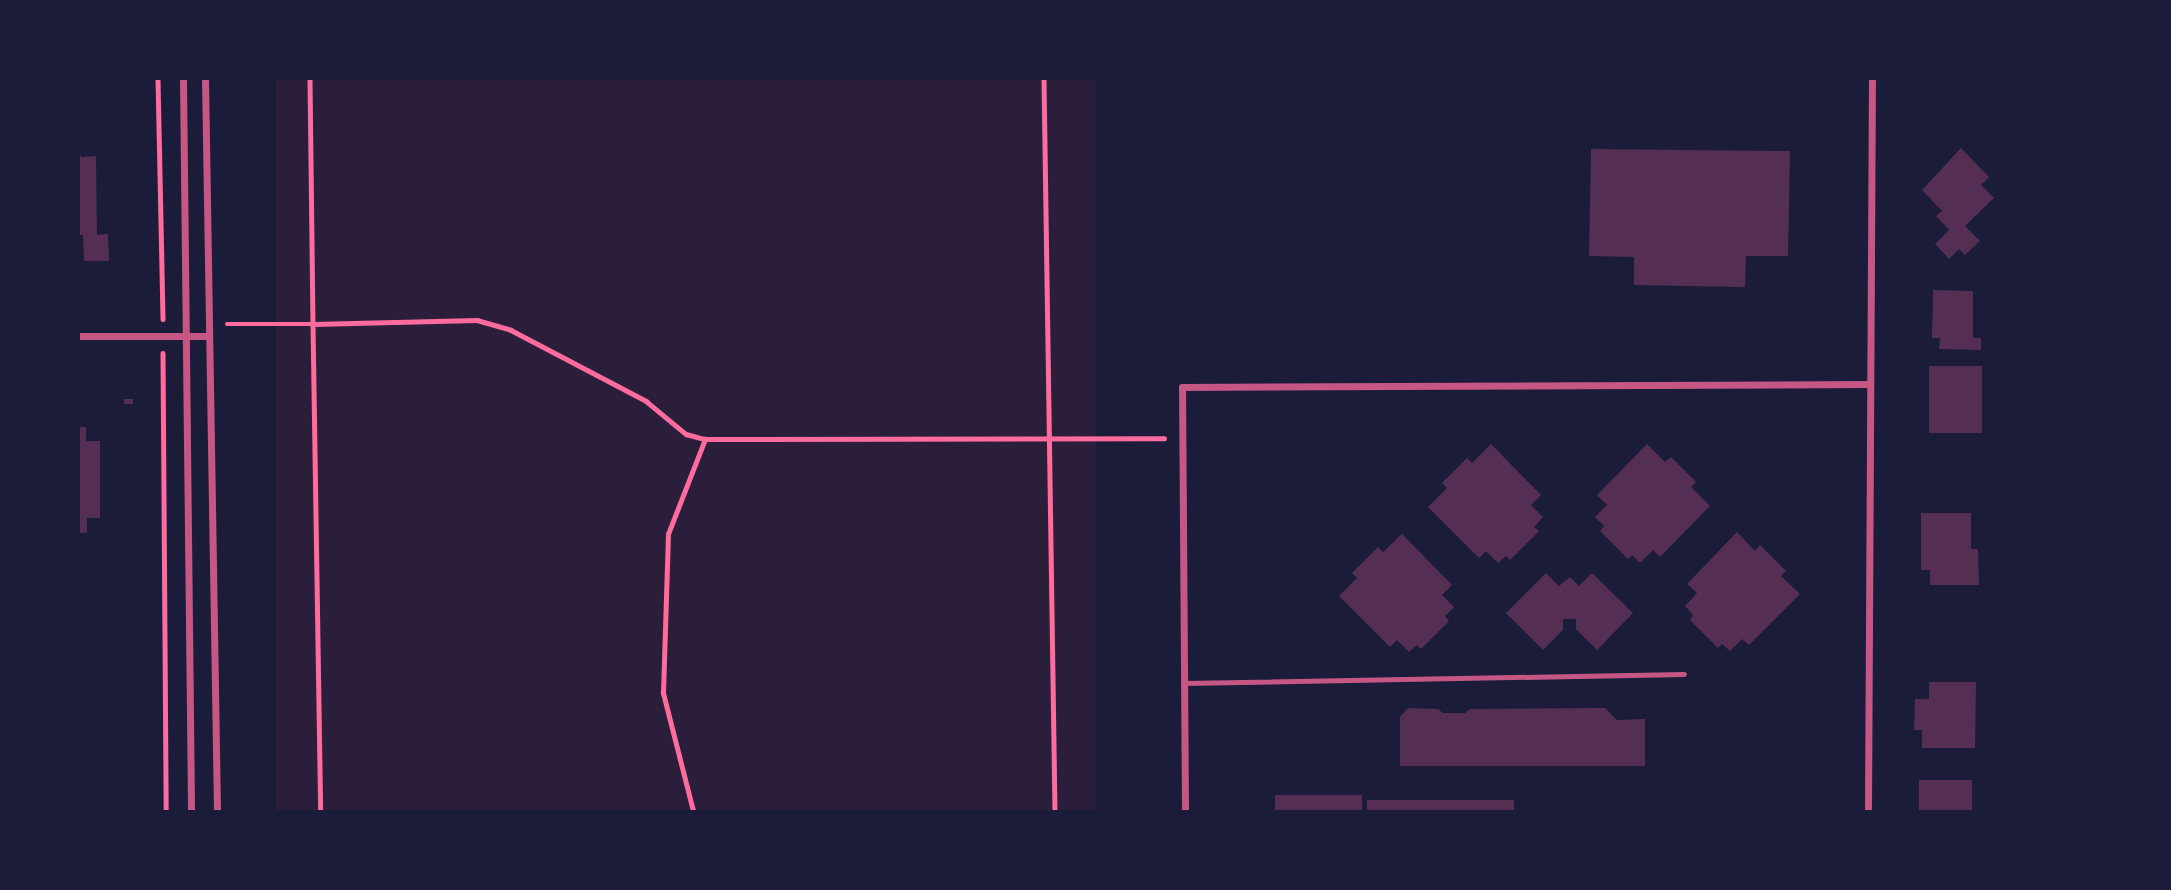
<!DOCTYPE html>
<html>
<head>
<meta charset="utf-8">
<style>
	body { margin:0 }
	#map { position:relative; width:2171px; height:890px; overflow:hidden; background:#1b1b3a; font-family:"Varela Round",sans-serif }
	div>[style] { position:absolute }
	.green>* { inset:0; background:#2a1e3b; transform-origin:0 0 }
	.building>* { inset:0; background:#542f53; transform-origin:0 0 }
	.path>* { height:4.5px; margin:-2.25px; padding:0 2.25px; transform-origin:2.25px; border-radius:2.25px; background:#ff6b9d }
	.service>* { height:5px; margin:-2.5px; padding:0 2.5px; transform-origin:2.5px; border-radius:2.5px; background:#c65784 }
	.minor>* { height:7px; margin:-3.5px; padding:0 3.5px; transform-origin:3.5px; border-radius:3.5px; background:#c65784 }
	span { translate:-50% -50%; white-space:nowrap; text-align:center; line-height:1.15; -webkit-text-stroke:5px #1b1b3a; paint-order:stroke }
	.frame { position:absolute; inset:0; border:80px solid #1b1b3a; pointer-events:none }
</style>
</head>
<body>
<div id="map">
	<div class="green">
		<div style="left:276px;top:79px;width:820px;height:732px"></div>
	</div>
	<div class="building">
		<div style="clip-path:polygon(1961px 148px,1989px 177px,1981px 185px,1994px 198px,1965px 226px,1980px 241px,1965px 255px,1959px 249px,1949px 259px,1935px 244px,1949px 230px,1936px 216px,1942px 211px,1922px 190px)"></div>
		<div style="clip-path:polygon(79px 149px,81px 157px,96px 156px,97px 235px,108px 234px,109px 261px,84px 261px,83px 235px,79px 235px)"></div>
		<div style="clip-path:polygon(1591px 149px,1790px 151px,1788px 256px,1746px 256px,1745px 287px,1634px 285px,1634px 257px,1589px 256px)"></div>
		<div style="clip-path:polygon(1933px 290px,1973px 291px,1973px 338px,1981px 338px,1981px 350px,1939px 349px,1940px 338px,1932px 338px)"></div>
		<div style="left:1929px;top:366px;width:53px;height:67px"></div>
		<div style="left:124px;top:399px;width:9px;height:5px"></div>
		<div style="clip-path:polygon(79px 427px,86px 427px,86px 441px,100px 441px,100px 518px,87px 518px,87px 533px,79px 533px)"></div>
		<div style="clip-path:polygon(1491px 444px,1541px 495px,1531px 505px,1543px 517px,1534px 527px,1539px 531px,1510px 560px,1506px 556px,1498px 563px,1486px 551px,1479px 558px,1428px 507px,1447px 488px,1442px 483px,1467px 458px,1472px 463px)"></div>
		<div style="clip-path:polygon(1647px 444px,1665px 462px,1671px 457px,1696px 482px,1691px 487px,1710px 506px,1660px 557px,1653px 550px,1640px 563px,1632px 555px,1628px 559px,1600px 531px,1604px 526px,1595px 517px,1607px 505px,1597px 495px)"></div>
		<div style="clip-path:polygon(1921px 513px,1971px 513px,1971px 549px,1978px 549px,1979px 585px,1930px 585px,1930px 570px,1921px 570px)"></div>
		<div style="clip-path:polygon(1737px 532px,1755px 551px,1760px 545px,1786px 571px,1781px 576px,1800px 594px,1749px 645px,1742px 639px,1730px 651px,1722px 644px,1718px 648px,1690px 620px,1693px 615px,1685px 606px,1697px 593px,1687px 584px)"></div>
		<div style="clip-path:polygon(1402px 534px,1452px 585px,1442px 595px,1454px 607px,1445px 616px,1449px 621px,1421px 649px,1417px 645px,1409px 652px,1397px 640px,1390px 647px,1339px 596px,1357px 578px,1352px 573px,1378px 547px,1383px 552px)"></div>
		<div style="clip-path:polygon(1546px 573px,1559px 586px,1570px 577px,1579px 586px,1592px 573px,1633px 613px,1597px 650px,1576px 629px,1576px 619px,1563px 619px,1563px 630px,1543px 650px,1506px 613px)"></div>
		<div style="clip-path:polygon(1929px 682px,1976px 682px,1975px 748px,1922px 748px,1922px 730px,1914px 730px,1915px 699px,1929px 699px)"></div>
		<div style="clip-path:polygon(1408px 708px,1438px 709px,1443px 713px,1465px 713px,1470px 709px,1605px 708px,1617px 720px,1645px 719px,1645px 766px,1400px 766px,1400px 717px)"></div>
		<div style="left:1919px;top:780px;width:53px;height:31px"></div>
		<div style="left:1275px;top:795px;width:87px;height:16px"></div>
		<div style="left:1367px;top:800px;width:147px;height:11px"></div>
	</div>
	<div class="path">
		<div style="left:158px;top:79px;width:240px;rotate:88.8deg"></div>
		<div style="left:310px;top:79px;width:245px;rotate:89.3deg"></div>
		<div style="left:313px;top:324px;width:164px;rotate:-1.4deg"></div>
		<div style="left:477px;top:320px;width:35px;rotate:16deg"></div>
		<div style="left:511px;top:330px;width:153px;rotate:27.7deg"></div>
		<div style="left:646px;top:401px;width:52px;rotate:39.5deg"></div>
		<div style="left:686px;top:434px;width:20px;rotate:15deg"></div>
		<div style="left:1044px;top:79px;width:732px;rotate:89.14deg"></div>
		<div style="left:227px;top:324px;width:86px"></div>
		<div style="left:313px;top:324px;width:487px;rotate:89.1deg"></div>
		<div style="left:163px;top:353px;width:458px;rotate:89.6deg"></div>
		<div style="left:693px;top:811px;width:122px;rotate:-104.3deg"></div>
		<div style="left:663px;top:693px;width:159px;rotate:-88.2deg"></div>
		<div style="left:668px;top:534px;width:102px;rotate:-68.7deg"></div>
		<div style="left:705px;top:439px;width:459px;rotate:-0.1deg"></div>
	</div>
	<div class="service">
		<div style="left:1184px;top:683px;width:500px;rotate:-1.03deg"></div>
	</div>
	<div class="minor">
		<div style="left:183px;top:79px;width:732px;rotate:89.37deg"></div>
		<div style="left:205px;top:79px;width:732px;rotate:89.06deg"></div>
		<div style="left:79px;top:336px;width:129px"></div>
		<div style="left:1185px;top:811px;width:424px;rotate:-90.4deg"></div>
		<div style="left:1182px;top:387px;width:687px;rotate:-0.25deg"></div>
		<div style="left:1868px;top:811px;width:732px;rotate:-89.69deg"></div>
	</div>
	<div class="frame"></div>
</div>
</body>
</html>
